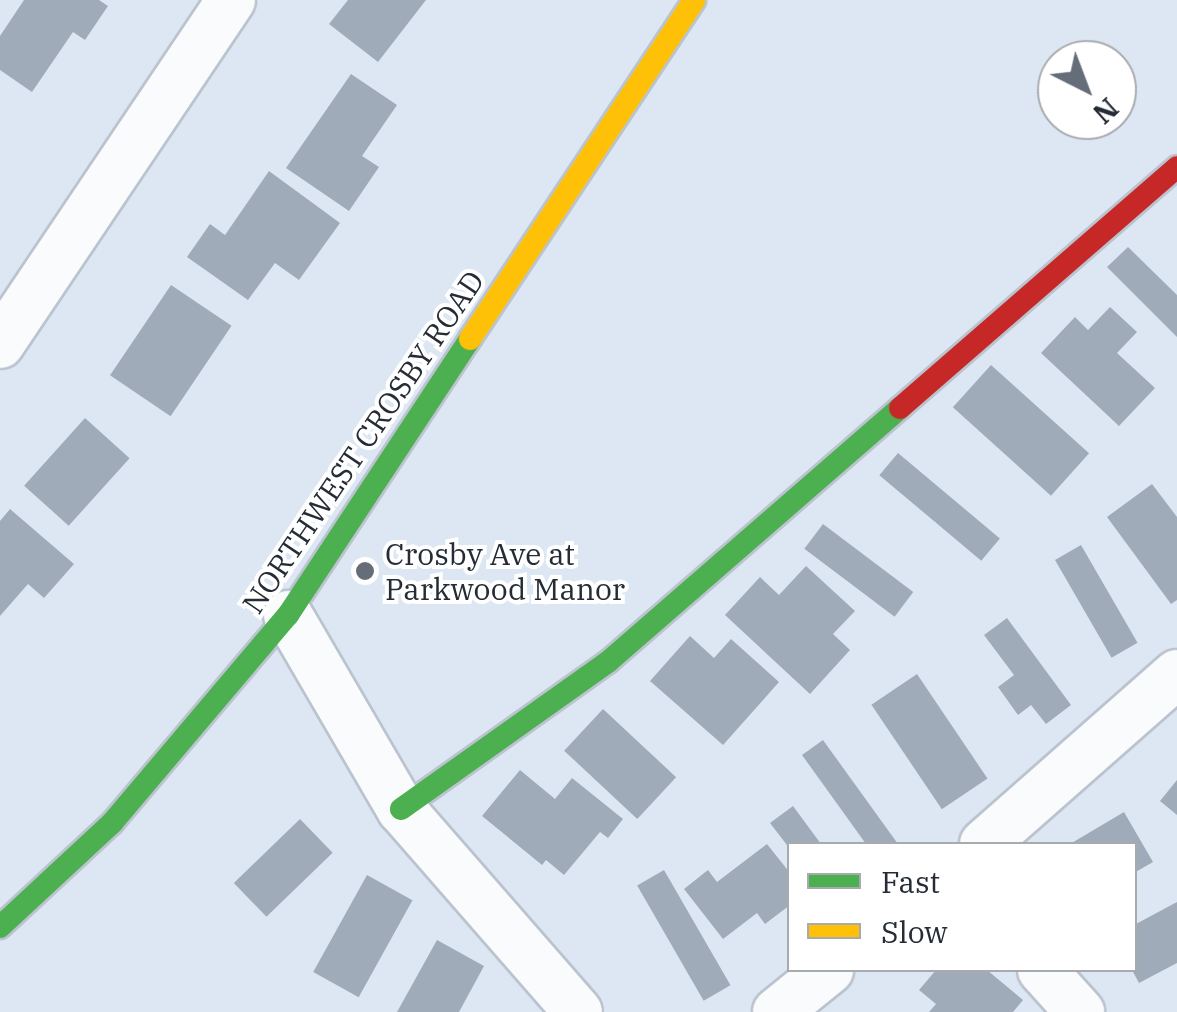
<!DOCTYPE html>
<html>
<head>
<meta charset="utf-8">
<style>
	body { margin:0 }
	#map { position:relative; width:1177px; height:1012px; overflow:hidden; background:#dde7f4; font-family:"IBM Plex Serif",serif }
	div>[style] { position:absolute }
	.building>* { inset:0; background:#a0abb9; transform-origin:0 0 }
	.roads { filter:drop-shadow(2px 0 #bbc3ce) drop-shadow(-2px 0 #bbc3ce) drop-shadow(0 2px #bbc3ce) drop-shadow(0 -2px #bbc3ce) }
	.street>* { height:48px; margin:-24px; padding:0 24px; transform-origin:24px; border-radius:24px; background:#fafbfd }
	.fast>* { height:22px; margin:-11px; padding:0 11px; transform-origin:11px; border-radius:11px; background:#4caf50 }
	.slow>* { height:22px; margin:-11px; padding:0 11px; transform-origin:11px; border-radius:11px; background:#ffc107 }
	.jam>* { height:22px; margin:-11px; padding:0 11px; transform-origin:11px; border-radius:11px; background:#c62828 }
	.dots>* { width:28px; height:28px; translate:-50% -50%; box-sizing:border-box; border:5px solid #fff; border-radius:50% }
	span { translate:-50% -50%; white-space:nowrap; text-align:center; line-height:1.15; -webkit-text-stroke:8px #fff; paint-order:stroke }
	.street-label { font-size:30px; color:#252c35 }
	.poi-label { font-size:30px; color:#252c35 }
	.left { translate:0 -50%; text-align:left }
	.legend { position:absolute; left:787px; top:842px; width:350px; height:130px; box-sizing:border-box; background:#fff; border:2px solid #a8abae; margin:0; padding:12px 18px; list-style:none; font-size:30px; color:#252c35 }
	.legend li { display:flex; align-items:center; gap:20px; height:50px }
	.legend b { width:50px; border:2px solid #a8abae }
	.north { position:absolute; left:1037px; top:40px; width:100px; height:100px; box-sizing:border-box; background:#fff; border:2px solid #a8abae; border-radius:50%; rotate:138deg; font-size:28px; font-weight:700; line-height:40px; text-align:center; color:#252c35 }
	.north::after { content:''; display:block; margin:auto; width:35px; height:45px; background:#656d78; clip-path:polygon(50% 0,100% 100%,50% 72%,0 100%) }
</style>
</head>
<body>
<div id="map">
	<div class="building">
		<div style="clip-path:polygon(24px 0,99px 0,108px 6px,85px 40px,73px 32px,32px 92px,0 70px,0 36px)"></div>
		<div style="clip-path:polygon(348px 0,426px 0,378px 62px,329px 24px)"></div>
		<div style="clip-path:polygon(351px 74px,397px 105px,362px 156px,379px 167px,349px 211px,286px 168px)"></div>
		<div style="clip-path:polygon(269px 171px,340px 223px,299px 280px,275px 263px,248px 300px,187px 257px,210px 224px,225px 235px)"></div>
		<div style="clip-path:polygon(1128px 247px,1177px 295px,1177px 337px,1107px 267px)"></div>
		<div style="left:171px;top:285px;width:73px;height:109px;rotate:34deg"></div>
		<div style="clip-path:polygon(1110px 307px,1137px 332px,1117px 353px,1155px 388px,1119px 426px,1041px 353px,1075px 317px,1088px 330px)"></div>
		<div style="left:991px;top:365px;width:132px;height:57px;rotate:42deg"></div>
		<div style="left:85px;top:418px;width:60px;height:91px;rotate:42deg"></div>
		<div style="left:898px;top:453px;width:133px;height:29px;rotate:40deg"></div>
		<div style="clip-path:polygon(1152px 484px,1177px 517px,1177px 600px,1171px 604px,1107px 517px)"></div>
		<div style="clip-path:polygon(10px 509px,74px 564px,44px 598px,28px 584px,0 616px,0 521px)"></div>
		<div style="left:823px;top:524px;width:113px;height:31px;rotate:37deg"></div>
		<div style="left:1081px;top:545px;width:113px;height:30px;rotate:60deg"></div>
		<div style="clip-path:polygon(806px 566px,855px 611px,833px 634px,850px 650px,810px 694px,725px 615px,760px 577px,779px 595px)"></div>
		<div style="clip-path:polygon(1007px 618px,1071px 705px,1046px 724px,1031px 705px,1018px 715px,998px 687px,1014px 675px,984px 635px)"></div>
		<div style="clip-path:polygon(690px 636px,714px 658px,731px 639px,779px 682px,723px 745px,650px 681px)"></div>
		<div style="left:917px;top:674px;width:126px;height:55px;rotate:56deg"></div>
		<div style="left:603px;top:709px;width:100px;height:57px;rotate:43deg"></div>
		<div style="clip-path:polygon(823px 740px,898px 844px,866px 844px,802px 755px)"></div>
		<div style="clip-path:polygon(520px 770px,555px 799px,572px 778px,623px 819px,608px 838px,600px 832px,564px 875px,546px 860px,542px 865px,482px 816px)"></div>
		<div style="clip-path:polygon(1177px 780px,1177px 815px,1160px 801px)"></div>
		<div style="clip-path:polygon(793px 806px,821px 844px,790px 844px,790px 849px,770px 823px)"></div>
		<div style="clip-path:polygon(1124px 812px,1153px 862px,1134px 873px,1134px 844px,1070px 844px)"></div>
		<div style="left:300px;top:819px;width:47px;height:92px;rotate:46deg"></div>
		<div style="clip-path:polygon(767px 844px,790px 873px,790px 905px,765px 924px,757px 913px,723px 939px,684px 889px,708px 870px,717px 882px)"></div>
		<div style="left:664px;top:870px;width:133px;height:31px;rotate:60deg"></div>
		<div style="left:367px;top:875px;width:52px;height:111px;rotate:29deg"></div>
		<div style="clip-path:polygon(1177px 902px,1177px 963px,1139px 983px,1132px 970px,1134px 925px)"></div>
		<div style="clip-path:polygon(437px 940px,484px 966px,459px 1012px,397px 1012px)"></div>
		<div style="clip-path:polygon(936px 970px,987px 970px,1023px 1000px,1013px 1012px,929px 1012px,936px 1004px,919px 990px)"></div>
	</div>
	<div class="roads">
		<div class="street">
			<div style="left:0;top:344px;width:414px;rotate:-56.1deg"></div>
			<div style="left:288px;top:615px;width:225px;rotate:59.8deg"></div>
			<div style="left:401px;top:809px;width:269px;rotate:48.9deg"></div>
			<div style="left:984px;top:844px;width:257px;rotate:-41.4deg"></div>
			<div style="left:1042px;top:970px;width:57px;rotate:47.9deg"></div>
			<div style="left:777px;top:1012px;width:67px;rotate:-38.9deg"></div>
		</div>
		<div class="fast">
			<div style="left:401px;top:809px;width:255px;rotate:-35.4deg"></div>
			<div style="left:609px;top:661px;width:386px;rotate:-41deg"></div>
			<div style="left:0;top:927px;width:153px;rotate:-42.9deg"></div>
			<div style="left:112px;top:823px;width:272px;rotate:-49.8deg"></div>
			<div style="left:288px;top:615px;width:331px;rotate:-56.6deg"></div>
		</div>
		<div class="slow">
			<div style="left:470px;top:339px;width:406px;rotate:-56.5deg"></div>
		</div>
		<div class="jam">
			<div style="left:900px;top:408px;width:367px;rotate:-41deg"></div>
		</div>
	</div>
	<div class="dots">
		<div style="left:365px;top:571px;background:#656d78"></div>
	</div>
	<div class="street-label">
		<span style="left:363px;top:442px;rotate:-56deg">NORTHWEST CROSBY ROAD</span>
	</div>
	<div class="poi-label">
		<span class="left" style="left:385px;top:571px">Crosby Ave at<br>Parkwood Manor</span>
	</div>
	<ul class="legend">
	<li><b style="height:12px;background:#4caf50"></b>Fast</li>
	<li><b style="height:12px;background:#ffc107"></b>Slow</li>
	</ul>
	<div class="north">N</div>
</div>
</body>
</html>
